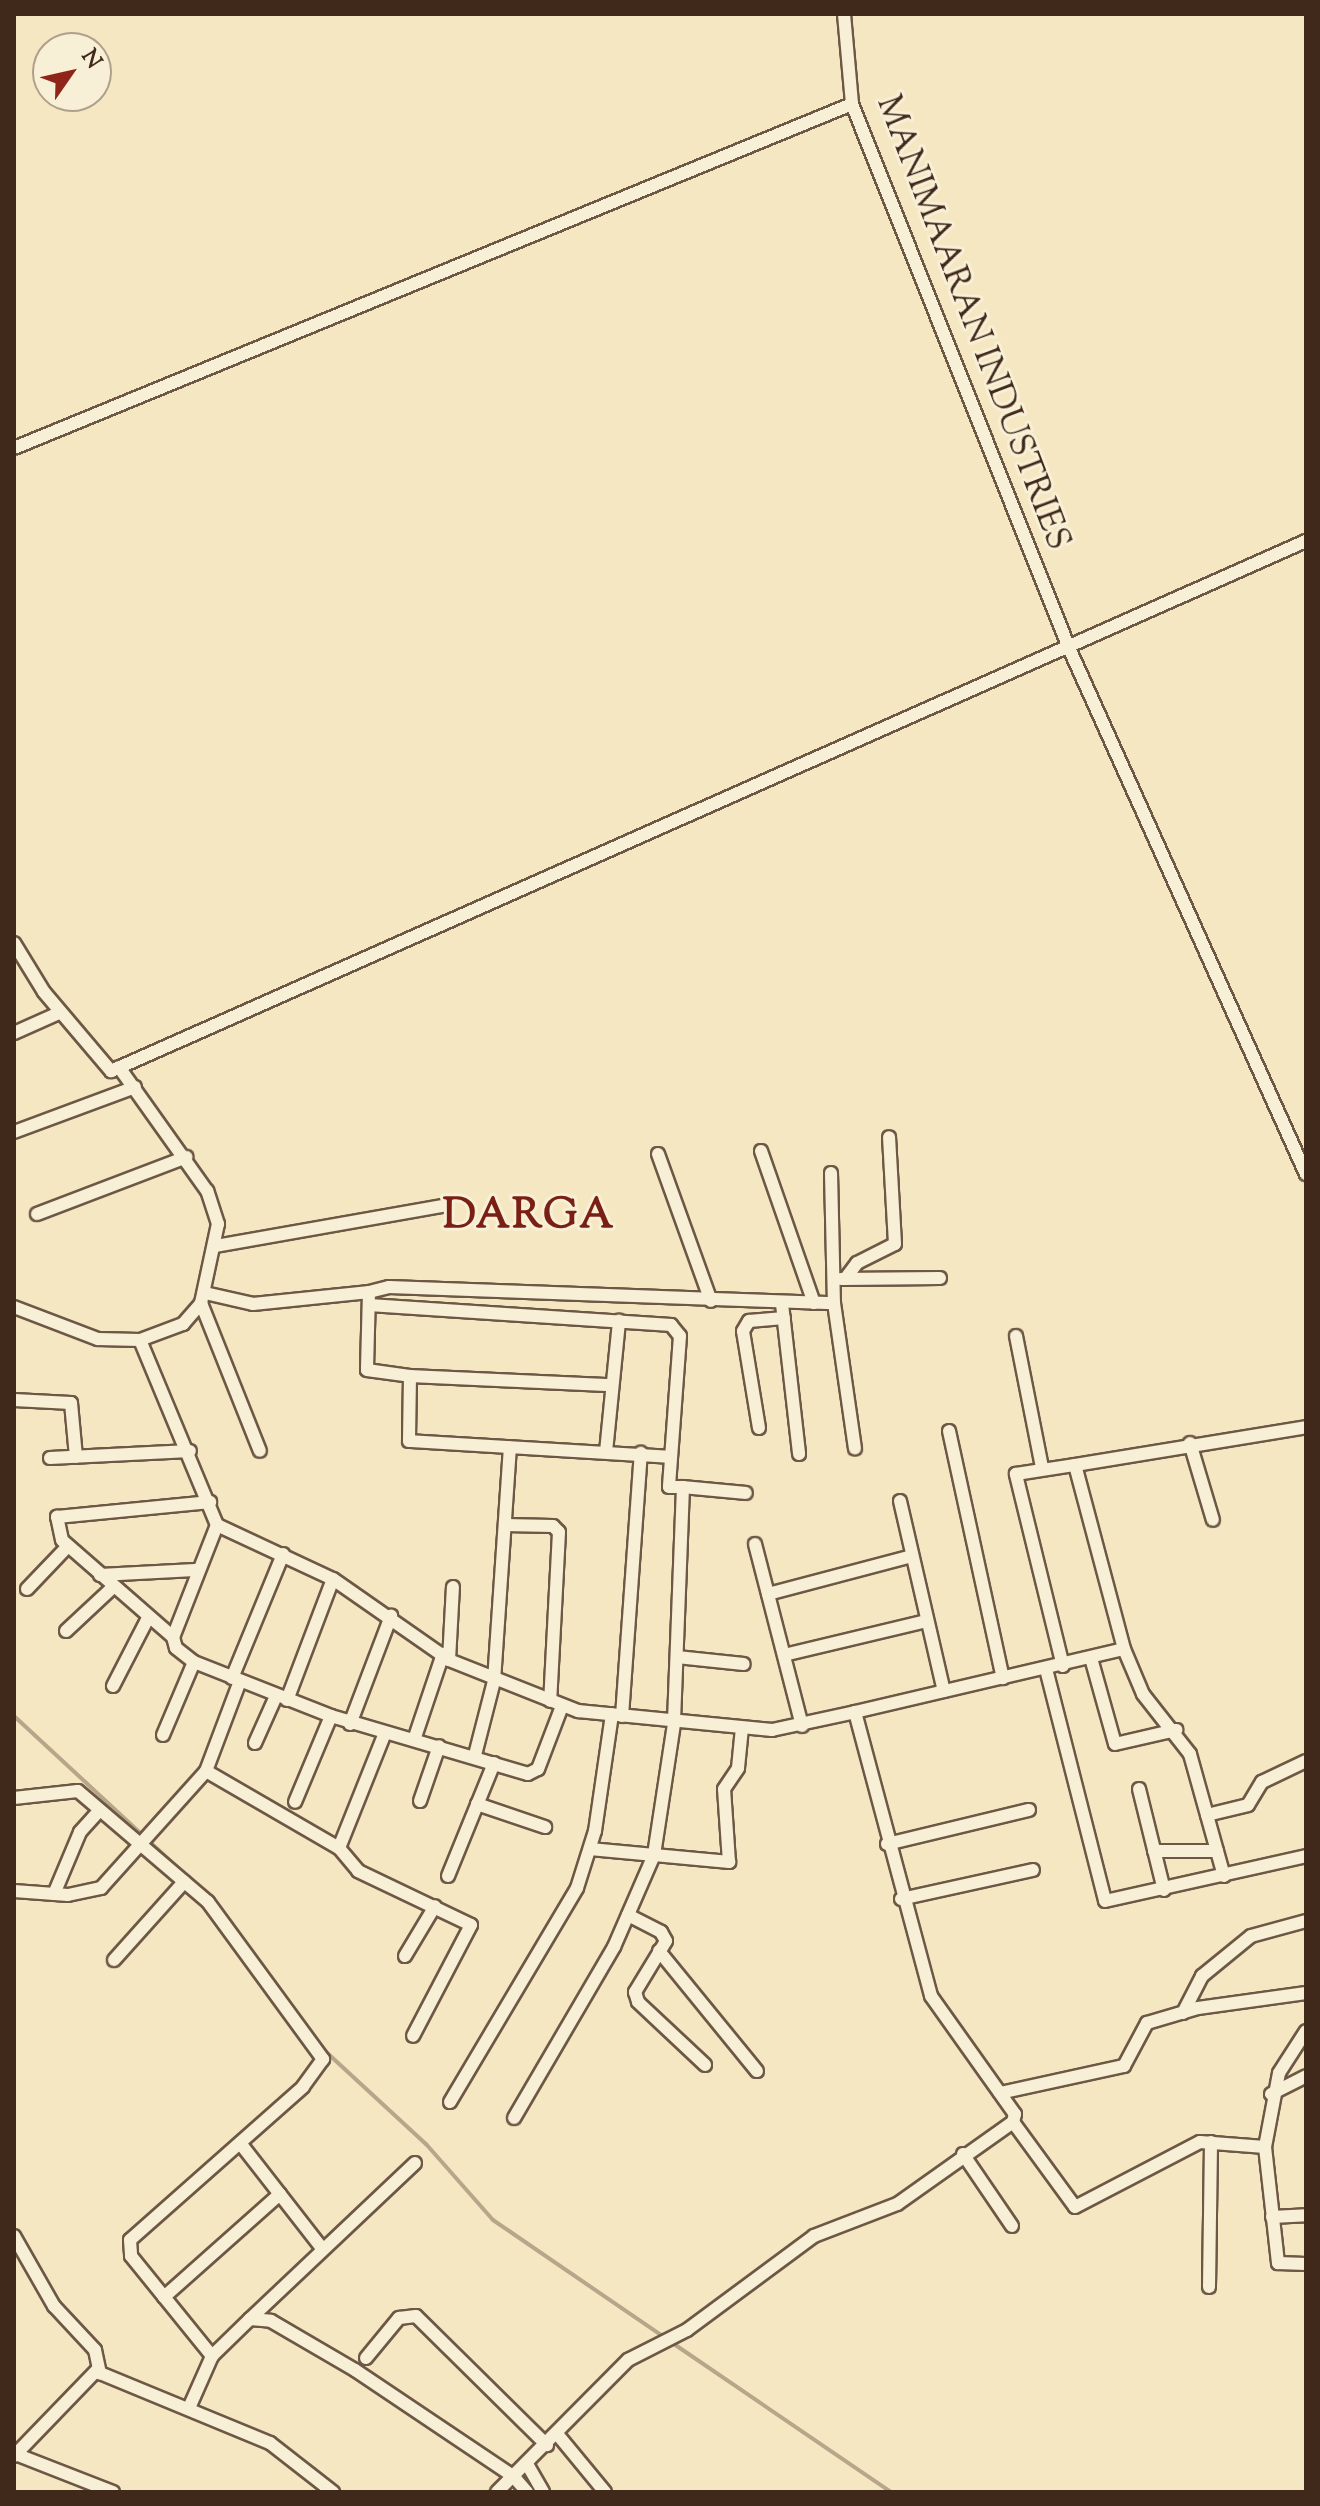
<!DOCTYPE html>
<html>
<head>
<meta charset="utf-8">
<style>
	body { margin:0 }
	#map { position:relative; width:1320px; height:2506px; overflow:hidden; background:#f5e7c2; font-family:"Sorts Mill Goudy",serif }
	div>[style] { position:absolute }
	.stream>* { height:4px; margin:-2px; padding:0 2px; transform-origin:2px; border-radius:2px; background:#b7a689 }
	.roads { filter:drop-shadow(2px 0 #6d5845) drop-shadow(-2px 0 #6d5845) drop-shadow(0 2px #6d5845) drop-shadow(0 -2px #6d5845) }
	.street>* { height:12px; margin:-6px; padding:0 6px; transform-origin:6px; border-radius:6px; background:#f8efd7 }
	span { translate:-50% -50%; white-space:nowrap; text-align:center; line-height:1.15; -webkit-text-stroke:6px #f8efd7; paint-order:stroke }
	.street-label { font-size:34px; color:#40291b }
	.district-label { font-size:42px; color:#7a1f14; font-weight:700; letter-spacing:2px }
	.frame { position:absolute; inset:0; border:16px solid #40291b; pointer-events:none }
	.north { position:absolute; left:32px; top:32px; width:80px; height:80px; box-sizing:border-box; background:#f8efd7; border:2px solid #aea08c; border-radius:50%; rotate:56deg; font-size:22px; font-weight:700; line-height:32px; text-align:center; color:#40291b }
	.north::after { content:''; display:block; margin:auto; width:28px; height:36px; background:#8f2418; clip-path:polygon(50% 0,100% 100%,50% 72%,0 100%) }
</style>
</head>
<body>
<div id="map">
	<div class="stream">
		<div style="left:14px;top:1716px;width:225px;rotate:42.8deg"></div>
		<div style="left:225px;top:1915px;width:103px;rotate:53.7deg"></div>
		<div style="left:324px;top:2050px;width:139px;rotate:42.7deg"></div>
		<div style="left:426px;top:2144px;width:101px;rotate:48.6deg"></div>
		<div style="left:493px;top:2220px;width:207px;rotate:34.4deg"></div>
		<div style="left:671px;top:2342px;width:266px;rotate:34.3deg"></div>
	</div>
	<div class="roads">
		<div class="street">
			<div style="left:844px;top:14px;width:90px;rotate:84.9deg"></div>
			<div style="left:852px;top:104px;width:586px;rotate:68.25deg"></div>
			<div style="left:1069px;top:648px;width:577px;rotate:65.75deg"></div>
			<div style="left:14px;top:448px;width:906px;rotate:-22.32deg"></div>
			<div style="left:14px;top:943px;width:57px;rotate:58.5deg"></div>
			<div style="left:44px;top:992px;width:104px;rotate:49.7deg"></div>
			<div style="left:111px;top:1071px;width:1307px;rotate:-23.92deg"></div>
			<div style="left:14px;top:1033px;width:51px;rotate:-24.1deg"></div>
			<div style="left:14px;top:1132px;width:129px;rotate:-20.4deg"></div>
			<div style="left:761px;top:1151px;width:161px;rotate:70.8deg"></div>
			<div style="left:658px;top:1154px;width:156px;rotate:70.2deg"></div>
			<div style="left:831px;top:1173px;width:130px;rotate:88.7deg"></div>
			<div style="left:834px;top:1303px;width:147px;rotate:81.8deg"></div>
			<div style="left:37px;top:1214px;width:160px;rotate:-20.9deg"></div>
			<div style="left:215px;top:1246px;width:231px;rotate:-10deg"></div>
			<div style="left:841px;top:1279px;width:99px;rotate:-0.6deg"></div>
			<div style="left:845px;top:1279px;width:20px;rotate:-53deg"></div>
			<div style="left:857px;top:1263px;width:42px;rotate:-26.6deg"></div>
			<div style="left:895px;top:1244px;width:107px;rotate:-93.2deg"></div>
			<div style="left:369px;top:1292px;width:21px;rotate:-14deg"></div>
			<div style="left:389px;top:1287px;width:445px;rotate:2.1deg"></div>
			<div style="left:205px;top:1293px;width:49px;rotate:12.9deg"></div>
			<div style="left:253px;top:1304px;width:117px;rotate:-5.9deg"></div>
			<div style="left:369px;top:1292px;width:78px;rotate:91.5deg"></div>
			<div style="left:367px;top:1370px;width:43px;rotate:7.9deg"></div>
			<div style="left:410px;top:1376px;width:65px;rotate:90.9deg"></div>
			<div style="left:409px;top:1441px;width:262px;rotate:3.5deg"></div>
			<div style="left:201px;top:1303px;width:159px;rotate:68.3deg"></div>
			<div style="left:782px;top:1304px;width:151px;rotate:83.5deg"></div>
			<div style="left:369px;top:1305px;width:303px;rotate:3.8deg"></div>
			<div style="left:671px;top:1325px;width:14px;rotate:51deg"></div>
			<div style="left:680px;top:1336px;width:151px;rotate:94.2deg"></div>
			<div style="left:669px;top:1487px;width:14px"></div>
			<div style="left:683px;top:1487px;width:237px;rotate:92.2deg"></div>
			<div style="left:674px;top:1724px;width:133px;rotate:98.7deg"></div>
			<div style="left:654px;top:1855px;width:100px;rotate:113.5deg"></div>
			<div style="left:614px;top:1947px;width:198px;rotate:120.3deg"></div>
			<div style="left:14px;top:1307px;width:90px;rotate:20.9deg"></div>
			<div style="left:98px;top:1339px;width:42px;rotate:1.4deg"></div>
			<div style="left:140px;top:1340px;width:46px;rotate:-20.4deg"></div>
			<div style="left:183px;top:1324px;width:28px;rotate:-49deg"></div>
			<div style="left:201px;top:1303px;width:81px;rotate:-77.9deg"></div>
			<div style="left:218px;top:1224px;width:35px;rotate:-108deg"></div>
			<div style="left:207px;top:1191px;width:152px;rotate:-125.4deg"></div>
			<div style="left:1016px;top:1336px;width:134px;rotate:78.8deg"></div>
			<div style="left:140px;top:1340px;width:200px;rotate:67.4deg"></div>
			<div style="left:217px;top:1525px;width:120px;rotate:111.4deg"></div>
			<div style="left:173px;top:1637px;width:11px;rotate:75deg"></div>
			<div style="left:176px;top:1648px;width:23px;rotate:38deg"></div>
			<div style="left:194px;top:1662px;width:147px;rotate:21.5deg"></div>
			<div style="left:331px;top:1716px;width:93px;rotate:112.7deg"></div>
			<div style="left:410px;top:1376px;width:201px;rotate:2.6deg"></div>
			<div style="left:14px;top:1400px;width:57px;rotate:3deg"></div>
			<div style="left:71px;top:1403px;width:54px;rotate:84.7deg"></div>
			<div style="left:759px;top:1428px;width:98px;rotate:-99.4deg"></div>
			<div style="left:743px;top:1331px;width:12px;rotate:-59deg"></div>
			<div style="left:749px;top:1321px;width:35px;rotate:-5deg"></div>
			<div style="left:949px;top:1431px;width:253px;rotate:77.7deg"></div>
			<div style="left:1190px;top:1443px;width:80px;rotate:73.4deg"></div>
			<div style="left:606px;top:1452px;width:132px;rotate:-84.3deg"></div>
			<div style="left:50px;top:1458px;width:140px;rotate:-2.9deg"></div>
			<div style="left:683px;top:1487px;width:63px;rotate:5.4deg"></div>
			<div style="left:900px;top:1501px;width:195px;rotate:77deg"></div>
			<div style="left:217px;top:1525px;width:128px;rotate:25deg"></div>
			<div style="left:333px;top:1579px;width:141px;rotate:34.9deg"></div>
			<div style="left:449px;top:1660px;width:139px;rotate:21.6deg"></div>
			<div style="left:578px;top:1711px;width:195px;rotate:5.6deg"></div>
			<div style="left:772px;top:1730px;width:85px;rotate:-12.2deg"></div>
			<div style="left:855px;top:1712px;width:294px;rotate:75deg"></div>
			<div style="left:931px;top:1996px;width:145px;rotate:54.6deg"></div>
			<div style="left:1015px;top:2114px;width:8px;rotate:104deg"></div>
			<div style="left:1013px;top:2122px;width:142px;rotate:144.7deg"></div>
			<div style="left:897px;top:2204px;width:89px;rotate:158.9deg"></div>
			<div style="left:814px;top:2236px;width:158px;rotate:143.5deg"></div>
			<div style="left:687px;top:2330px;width:66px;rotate:153deg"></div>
			<div style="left:628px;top:2360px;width:186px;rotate:134.8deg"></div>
			<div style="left:505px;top:1525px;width:48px;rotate:1.2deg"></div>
			<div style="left:553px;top:1526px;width:8px;rotate:45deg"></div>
			<div style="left:559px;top:1532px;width:169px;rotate:93deg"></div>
			<div style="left:755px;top:1544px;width:188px;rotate:75.5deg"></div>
			<div style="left:100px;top:1575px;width:95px;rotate:-3deg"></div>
			<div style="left:27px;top:1589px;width:59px;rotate:-46.4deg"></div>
			<div style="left:768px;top:1594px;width:149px;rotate:-14.8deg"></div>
			<div style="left:66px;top:1631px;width:64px;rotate:-43.1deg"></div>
			<div style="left:173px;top:1637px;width:147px;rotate:-138.9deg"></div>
			<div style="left:62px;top:1540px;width:24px;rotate:-102deg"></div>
			<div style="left:57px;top:1517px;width:154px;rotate:-5.6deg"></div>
			<div style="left:784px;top:1655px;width:147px;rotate:-13.4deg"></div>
			<div style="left:677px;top:1657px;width:67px;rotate:6deg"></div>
			<div style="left:1091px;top:1658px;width:89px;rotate:74.4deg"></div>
			<div style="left:1115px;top:1744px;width:63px;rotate:-12.9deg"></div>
			<div style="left:449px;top:1660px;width:73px;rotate:-86.9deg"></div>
			<div style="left:1063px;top:1666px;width:198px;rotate:-103.8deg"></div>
			<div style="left:1016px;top:1474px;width:60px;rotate:-8.7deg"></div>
			<div style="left:1046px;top:1669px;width:239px;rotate:75.7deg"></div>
			<div style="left:1105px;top:1901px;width:206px;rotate:-12.6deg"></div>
			<div style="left:232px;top:1678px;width:134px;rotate:-67.6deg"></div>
			<div style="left:113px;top:1686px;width:76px;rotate:-62.8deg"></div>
			<div style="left:287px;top:1700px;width:129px;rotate:-69.2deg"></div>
			<div style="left:855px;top:1712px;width:276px;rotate:-13.2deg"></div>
			<div style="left:331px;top:1716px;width:205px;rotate:16.4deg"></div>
			<div style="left:528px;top:1774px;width:11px;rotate:-27deg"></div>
			<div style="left:538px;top:1769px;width:67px;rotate:-69.1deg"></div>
			<div style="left:622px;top:1716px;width:264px;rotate:-85.9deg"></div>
			<div style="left:350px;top:1724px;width:116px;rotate:-69.2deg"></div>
			<div style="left:163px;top:1735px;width:79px;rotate:-67deg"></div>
			<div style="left:414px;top:1740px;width:91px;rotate:-71.4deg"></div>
			<div style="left:255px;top:1743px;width:51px;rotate:-65.9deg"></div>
			<div style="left:475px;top:1755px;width:76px;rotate:-75.6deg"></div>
			<div style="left:494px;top:1681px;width:234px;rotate:-86.1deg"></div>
			<div style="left:206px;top:1771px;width:96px;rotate:-69.3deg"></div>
			<div style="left:1139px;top:1789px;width:104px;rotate:76.1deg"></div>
			<div style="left:14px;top:1798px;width:64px;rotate:-6.2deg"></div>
			<div style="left:78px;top:1791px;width:171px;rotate:40.5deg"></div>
			<div style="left:208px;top:1902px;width:195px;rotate:53.8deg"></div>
			<div style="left:323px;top:2059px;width:34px;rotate:126deg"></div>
			<div style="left:303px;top:2087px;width:231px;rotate:138.5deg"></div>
			<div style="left:130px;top:2240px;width:16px;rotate:86deg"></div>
			<div style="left:131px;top:2256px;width:129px;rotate:51deg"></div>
			<div style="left:420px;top:1801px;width:58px;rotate:-70.9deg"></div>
			<div style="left:477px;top:1804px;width:72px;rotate:18.7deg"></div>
			<div style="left:1207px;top:1815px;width:42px;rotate:-13.7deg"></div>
			<div style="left:1248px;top:1805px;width:27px;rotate:-59deg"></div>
			<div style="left:1262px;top:1782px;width:49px;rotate:-25.5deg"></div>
			<div style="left:887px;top:1844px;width:146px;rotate:-13.5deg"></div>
			<div style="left:339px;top:1848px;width:124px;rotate:-68.2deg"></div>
			<div style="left:590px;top:1849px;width:140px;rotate:5.3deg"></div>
			<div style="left:729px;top:1862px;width:73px;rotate:-93.9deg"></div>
			<div style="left:724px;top:1789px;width:25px;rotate:-56deg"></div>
			<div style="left:738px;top:1768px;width:40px;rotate:-84.3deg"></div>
			<div style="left:1154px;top:1851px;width:63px"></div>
			<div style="left:448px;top:1876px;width:122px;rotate:-67.8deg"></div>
			<div style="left:1224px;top:1876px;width:127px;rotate:-105.6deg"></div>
			<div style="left:1190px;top:1754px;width:76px;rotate:-128.1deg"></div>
			<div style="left:1143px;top:1694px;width:49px;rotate:-112.9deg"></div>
			<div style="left:1124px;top:1649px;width:190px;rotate:-104.9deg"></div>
			<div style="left:1075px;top:1465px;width:234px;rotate:-9.3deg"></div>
			<div style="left:14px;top:1891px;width:54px;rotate:4.2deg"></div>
			<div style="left:68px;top:1895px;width:34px;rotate:-12deg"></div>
			<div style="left:101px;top:1888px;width:157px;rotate:-48.1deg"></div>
			<div style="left:206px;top:1771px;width:154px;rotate:30.1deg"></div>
			<div style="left:339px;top:1848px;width:30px;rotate:50deg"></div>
			<div style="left:358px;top:1871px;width:125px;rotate:25.5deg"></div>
			<div style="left:471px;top:1925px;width:125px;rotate:117.6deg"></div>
			<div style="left:54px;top:1894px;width:67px;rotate:-67.2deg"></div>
			<div style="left:80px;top:1832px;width:27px;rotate:-48deg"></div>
			<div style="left:901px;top:1899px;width:135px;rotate:-12.4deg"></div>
			<div style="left:628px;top:1915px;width:37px;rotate:27deg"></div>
			<div style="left:661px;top:1932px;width:10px;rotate:61deg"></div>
			<div style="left:666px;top:1941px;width:60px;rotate:121.3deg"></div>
			<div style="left:635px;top:1992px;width:10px;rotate:73deg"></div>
			<div style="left:638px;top:2002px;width:92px;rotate:43.2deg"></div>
			<div style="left:659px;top:1951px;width:155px;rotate:50.8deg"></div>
			<div style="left:405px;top:1956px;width:58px;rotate:-59deg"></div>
			<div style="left:114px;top:1960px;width:105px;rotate:-48.1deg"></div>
			<div style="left:1183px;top:2013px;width:42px;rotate:-62.8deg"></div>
			<div style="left:1202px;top:1976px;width:63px;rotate:-39.2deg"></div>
			<div style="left:1251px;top:1936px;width:57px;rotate:-15.3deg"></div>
			<div style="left:1306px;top:2031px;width:50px;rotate:122.7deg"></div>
			<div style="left:1279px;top:2073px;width:75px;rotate:100.7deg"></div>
			<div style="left:1265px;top:2147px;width:117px;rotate:83.6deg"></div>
			<div style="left:1278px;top:2263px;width:28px;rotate:2deg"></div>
			<div style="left:1000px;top:2093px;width:127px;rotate:-12.3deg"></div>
			<div style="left:1124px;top:2066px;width:49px;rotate:-61.9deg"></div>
			<div style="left:1147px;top:2023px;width:53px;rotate:-16.4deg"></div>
			<div style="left:1198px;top:2008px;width:109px;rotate:-7.9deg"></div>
			<div style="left:1271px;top:2094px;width:39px;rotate:-27deg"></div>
			<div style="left:450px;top:2102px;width:249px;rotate:-59.3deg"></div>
			<div style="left:577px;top:1888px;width:60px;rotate:-72.5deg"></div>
			<div style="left:595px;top:1831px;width:118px;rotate:-81.7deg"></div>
			<div style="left:1013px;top:2122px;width:105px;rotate:53.9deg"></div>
			<div style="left:1075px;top:2207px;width:141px;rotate:-27.5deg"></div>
			<div style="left:1200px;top:2142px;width:65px;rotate:4.4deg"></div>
			<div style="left:240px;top:2143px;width:132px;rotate:52.1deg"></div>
			<div style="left:963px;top:2154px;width:87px;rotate:55.8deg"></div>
			<div style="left:1272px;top:2217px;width:34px;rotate:-3deg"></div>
			<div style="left:14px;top:2236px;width:81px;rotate:60.3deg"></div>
			<div style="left:54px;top:2306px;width:60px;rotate:47deg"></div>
			<div style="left:95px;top:2350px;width:24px;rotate:78deg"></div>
			<div style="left:100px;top:2373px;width:184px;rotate:22.4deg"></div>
			<div style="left:270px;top:2443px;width:80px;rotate:37.9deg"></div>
			<div style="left:1209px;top:2287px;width:145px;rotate:-89.2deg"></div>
			<div style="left:164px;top:2297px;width:155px;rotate:-41.6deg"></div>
			<div style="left:250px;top:2319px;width:227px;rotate:-43.4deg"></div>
			<div style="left:366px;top:2358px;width:52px;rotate:-50.5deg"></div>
			<div style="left:399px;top:2318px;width:17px;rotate:-7deg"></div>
			<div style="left:416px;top:2316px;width:184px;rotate:44.6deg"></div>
			<div style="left:189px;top:2408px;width:57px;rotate:-66.1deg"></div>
			<div style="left:212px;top:2356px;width:53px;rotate:-44.2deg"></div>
			<div style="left:250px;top:2319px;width:21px;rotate:5deg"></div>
			<div style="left:271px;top:2321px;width:97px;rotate:30.3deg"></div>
			<div style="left:355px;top:2370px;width:192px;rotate:33.9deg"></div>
			<div style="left:514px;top:2477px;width:20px;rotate:49deg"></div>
			<div style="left:558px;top:2435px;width:74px;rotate:50.5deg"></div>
			<div style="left:18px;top:2455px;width:102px;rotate:21.3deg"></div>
			<div style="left:14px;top:2456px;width:120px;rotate:-46deg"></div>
			<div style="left:527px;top:2464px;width:32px;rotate:60deg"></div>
		</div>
	</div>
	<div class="street-label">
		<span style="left:972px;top:323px;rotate:69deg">MANIMAARAN INDUSTRIES</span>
	</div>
	<div class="district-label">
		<span style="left:529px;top:1217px">DARGA</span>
	</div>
	<div class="frame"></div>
	<div class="north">N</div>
</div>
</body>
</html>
